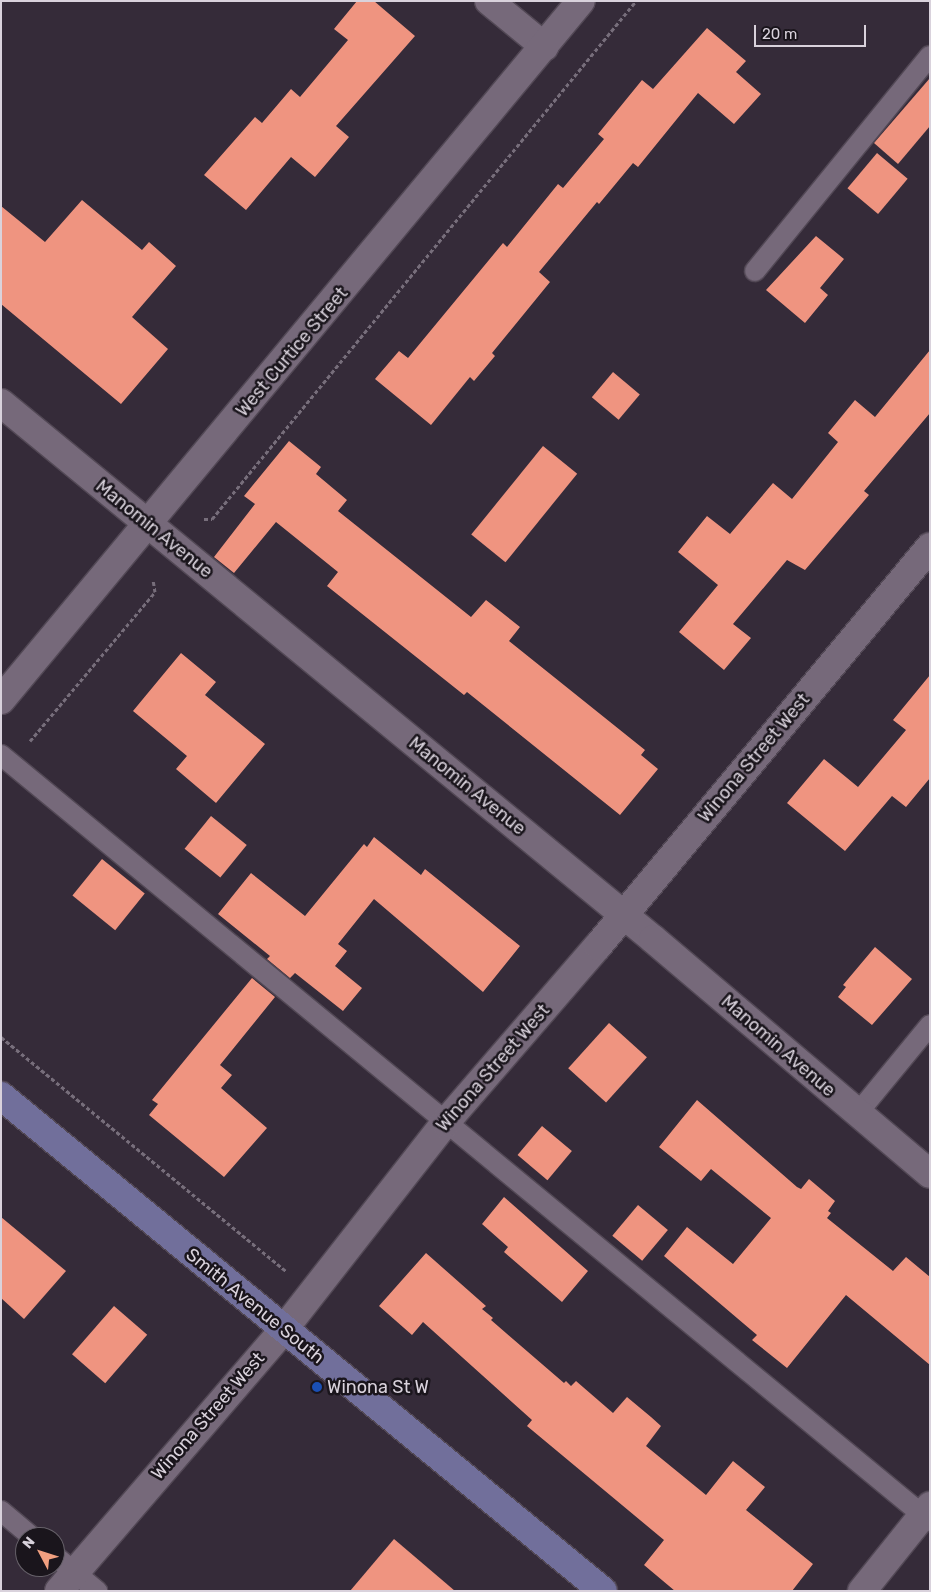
<!DOCTYPE html>
<html>
<head>
<meta charset="utf-8">
<style>
	body { margin:0 }
	#map { position:relative; width:931px; height:1592px; overflow:hidden; background:#352b39; font-family:Rubik,sans-serif }
	div>[style] { position:absolute }
	.building>* { inset:0; background:#ef9480; transform-origin:0 0 }
	.path>* { height:3px; margin-top:-1.5px; transform-origin:0; background:repeating-linear-gradient(90deg,#776e7b 0 4px,transparent 0 6.5px) }
	.roads { filter:drop-shadow(1px 0 #524855) drop-shadow(-1px 0 #524855) drop-shadow(0 1px #524855) drop-shadow(0 -1px #524855) }
	.service>* { height:20px; margin:-10px; padding:0 10px; transform-origin:10px; border-radius:10px; background:#76697a }
	.minor>* { height:28px; margin:-14px; padding:0 14px; transform-origin:14px; border-radius:14px; background:#76697a }
	.secondary>* { height:28px; margin:-14px; padding:0 14px; transform-origin:14px; border-radius:14px; background:#716f9b }
	.dots>* { width:14px; height:14px; translate:-50% -50%; box-sizing:border-box; border:2px solid #1a151c; border-radius:50% }
	span { translate:-50% -50%; white-space:nowrap; text-align:center; line-height:1.15; -webkit-text-stroke:5px #1a151c; paint-order:stroke }
	.street-label { font-size:18px; color:#d9d2dc }
	.poi-label { font-size:18px; color:#d9d2dc }
	.left { translate:0 -50%; text-align:left }
	.frame { position:absolute; inset:0; border:2px solid #d9d2dc; pointer-events:none }
	.north { position:absolute; left:15px; top:1527px; width:50px; height:50px; box-sizing:border-box; background:#1a151c; border:1px solid #666169; border-radius:50%; rotate:310deg; font-size:14px; font-weight:700; line-height:20px; text-align:center; color:#d9d2dc }
	.north::after { content:''; display:block; margin:auto; width:18px; height:22px; background:#f2a080; clip-path:polygon(50% 0,100% 100%,50% 72%,0 100%) }
	.scale { position:absolute; left:754px; top:25px; width:112px; height:22px; box-sizing:border-box; border:2px solid #d9d2dc; border-top:0; padding-left:6px; font-size:15px; line-height:18px; white-space:nowrap; color:#d9d2dc; -webkit-text-stroke:4px #1a151c; paint-order:stroke }
</style>
</head>
<body>
<div id="map">
	<div class="building">
		<div style="clip-path:polygon(357px 1px,374px 1px,415px 36px,336px 126px,349px 137px,315px 177px,291px 157px,246px 210px,204px 175px,255px 117px,262px 123px,291px 89px,300px 97px,348px 40px,334px 29px)"></div>
		<div style="clip-path:polygon(707px 28px,746px 61px,736px 72px,761px 94px,734px 124px,698px 93px,638px 167px,633px 163px,599px 204px,597px 202px,539px 272px,550px 282px,492px 353px,495px 356px,474px 381px,470px 377px,431px 425px,375px 379px,399px 351px,408px 358px,503px 243px,507px 247px,558px 184px,563px 188px,604px 139px,598px 134px,642px 80px,653px 89px)"></div>
		<div style="clip-path:polygon(930px 78px,930px 126px,898px 164px,874px 143px)"></div>
		<div style="left:877px;top:153px;width:40px;height:46px;rotate:40deg"></div>
		<div style="clip-path:polygon(82px 200px,142px 250px,149px 242px,176px 266px,132px 317px,168px 349px,121px 404px,1px 304px,1px 206px,45px 242px)"></div>
		<div style="clip-path:polygon(816px 236px,844px 259px,820px 288px,828px 295px,805px 323px,766px 290px)"></div>
		<div style="clip-path:polygon(930px 350px,930px 413px,864px 491px,869px 495px,805px 570px,787px 560px,733px 624px,751px 638px,724px 670px,679px 632px,718px 585px,678px 552px,707px 516px,730px 534px,773px 483px,792px 499px,838px 442px,828px 433px,855px 400px,875px 417px)"></div>
		<div style="left:613px;top:372px;width:35px;height:33px;rotate:40deg"></div>
		<div style="clip-path:polygon(289px 441px,321px 467px,316px 474px,347px 500px,338px 511px,471px 617px,486px 600px,520px 627px,509px 641px,645px 750px,641px 755px,658px 769px,620px 815px,467px 692px,464px 695px,327px 586px,338px 572px,276px 522px,234px 573px,214px 557px,255px 504px,244px 496px)"></div>
		<div style="left:543px;top:446px;width:44px;height:114px;rotate:39deg"></div>
		<div style="clip-path:polygon(181px 653px,216px 682px,205px 695px,265px 744px,216px 803px,176px 769px,187px 756px,133px 711px)"></div>
		<div style="clip-path:polygon(930px 675px,930px 778px,906px 807px,892px 796px,845px 851px,787px 803px,824px 759px,858px 787px,906px 730px,893px 720px)"></div>
		<div style="left:211px;top:816px;width:46px;height:42px;rotate:39deg"></div>
		<div style="clip-path:polygon(374px 837px,421px 875px,425px 869px,520px 946px,483px 992px,374px 899px,338px 944px,347px 951px,335px 966px,362px 988px,343px 1011px,295px 973px,290px 978px,267px 959px,270px 956px,218px 914px,251px 873px,305px 916px,364px 844px,367px 847px)"></div>
		<div style="left:102px;top:859px;width:55px;height:47px;rotate:39deg"></div>
		<div style="clip-path:polygon(875px 947px,912px 979px,872px 1025px,838px 997px,846px 987px,843px 985px)"></div>
		<div style="clip-path:polygon(252px 978px,275px 997px,220px 1065px,232px 1075px,221px 1088px,267px 1128px,224px 1177px,149px 1115px,158px 1104px,152px 1100px)"></div>
		<div style="left:609px;top:1023px;width:51px;height:61px;rotate:42deg"></div>
		<div style="clip-path:polygon(697px 1100px,797px 1187px,801px 1189px,809px 1179px,835px 1201px,828px 1211px,831px 1213px,827px 1218px,893px 1271px,906px 1257px,930px 1277px,930px 1365px,846px 1295px,787px 1368px,752px 1340px,757px 1335px,664px 1256px,687px 1227px,733px 1264px,771px 1218px,711px 1169px,701px 1181px,659px 1147px)"></div>
		<div style="left:542px;top:1126px;width:39px;height:38px;rotate:40deg"></div>
		<div style="clip-path:polygon(504px 1197px,588px 1271px,562px 1302px,504px 1252px,508px 1247px,482px 1224px)"></div>
		<div style="left:638px;top:1205px;width:39px;height:40px;rotate:40deg"></div>
		<div style="clip-path:polygon(1px 1217px,66px 1271px,24px 1319px,1px 1298px)"></div>
		<div style="clip-path:polygon(426px 1253px,486px 1306px,482px 1309px,493px 1318px,491px 1320px,564px 1383px,566px 1381px,571px 1386px,576px 1381px,613px 1413px,627px 1397px,651px 1417px,661px 1426px,646px 1446px,706px 1495px,733px 1461px,765px 1487px,746px 1510px,813px 1564px,792px 1591px,675px 1591px,644px 1565px,664px 1540px,527px 1426px,532px 1420px,423px 1322px,412px 1335px,379px 1306px)"></div>
		<div style="left:114px;top:1306px;width:44px;height:64px;rotate:41deg"></div>
		<div style="clip-path:polygon(394px 1539px,455px 1591px,350px 1591px)"></div>
	</div>
	<div class="path">
		<div style="left:204px;top:519px;width:8px"></div>
		<div style="left:212px;top:519px;width:669px;rotate:-50.7deg"></div>
		<div style="left:30px;top:741px;width:194px;rotate:-50deg"></div>
		<div style="left:155px;top:592px;width:12px;rotate:-99deg"></div>
		<div style="left:1px;top:1037px;width:369px;rotate:39.4deg"></div>
	</div>
	<div class="roads">
		<div class="service">
			<div style="left:755px;top:271px;width:277px;rotate:-50.9deg"></div>
			<div style="left:1px;top:755px;width:1204px;rotate:39.51deg"></div>
			<div style="left:857px;top:1114px;width:115px;rotate:-50.6deg"></div>
			<div style="left:1px;top:1511px;width:40px;rotate:40deg"></div>
			<div style="left:55px;top:1556px;width:55px;rotate:39.8deg"></div>
		</div>
		<div class="minor">
			<div style="left:489px;top:1px;width:72px;rotate:39.4deg"></div>
			<div style="left:1px;top:403px;width:844px;rotate:39.42deg"></div>
			<div style="left:653px;top:939px;width:363px;rotate:40.3deg"></div>
			<div style="left:1px;top:700px;width:908px;rotate:-50.32deg"></div>
			<div style="left:59px;top:1591px;width:345px;rotate:-49.3deg"></div>
			<div style="left:284px;top:1329px;width:261px;rotate:-52deg"></div>
			<div style="left:445px;top:1123px;width:234px;rotate:-49.2deg"></div>
			<div style="left:598px;top:946px;width:519px;rotate:-50.24deg"></div>
			<div style="left:862px;top:1591px;width:109px;rotate:-51.3deg"></div>
		</div>
		<div class="secondary">
			<div style="left:1px;top:1096px;width:779px;rotate:39.43deg"></div>
		</div>
	</div>
	<div class="dots">
		<div style="left:317px;top:1387px;background:#1a4fb4"></div>
	</div>
	<div class="street-label">
		<span style="left:292px;top:352px;rotate:-50deg">West Curtice Street</span>
		<span style="left:154px;top:529px;rotate:39deg">Manomin Avenue</span>
		<span style="left:754px;top:758px;rotate:-50deg">Winona Street West</span>
		<span style="left:467px;top:786px;rotate:39deg">Manomin Avenue</span>
		<span style="left:778px;top:1046px;rotate:41deg">Manomin Avenue</span>
		<span style="left:493px;top:1068px;rotate:-49deg">Winona Street West</span>
		<span style="left:255px;top:1306px;rotate:39deg">Smith Avenue South</span>
		<span style="left:208px;top:1416px;rotate:-49deg">Winona Street West</span>
	</div>
	<div class="poi-label">
		<span class="left" style="left:327px;top:1387px">Winona St W</span>
	</div>
	<div class="frame"></div>
	<div class="north">N</div>
	<div class="scale">20 m</div>
</div>
</body>
</html>
